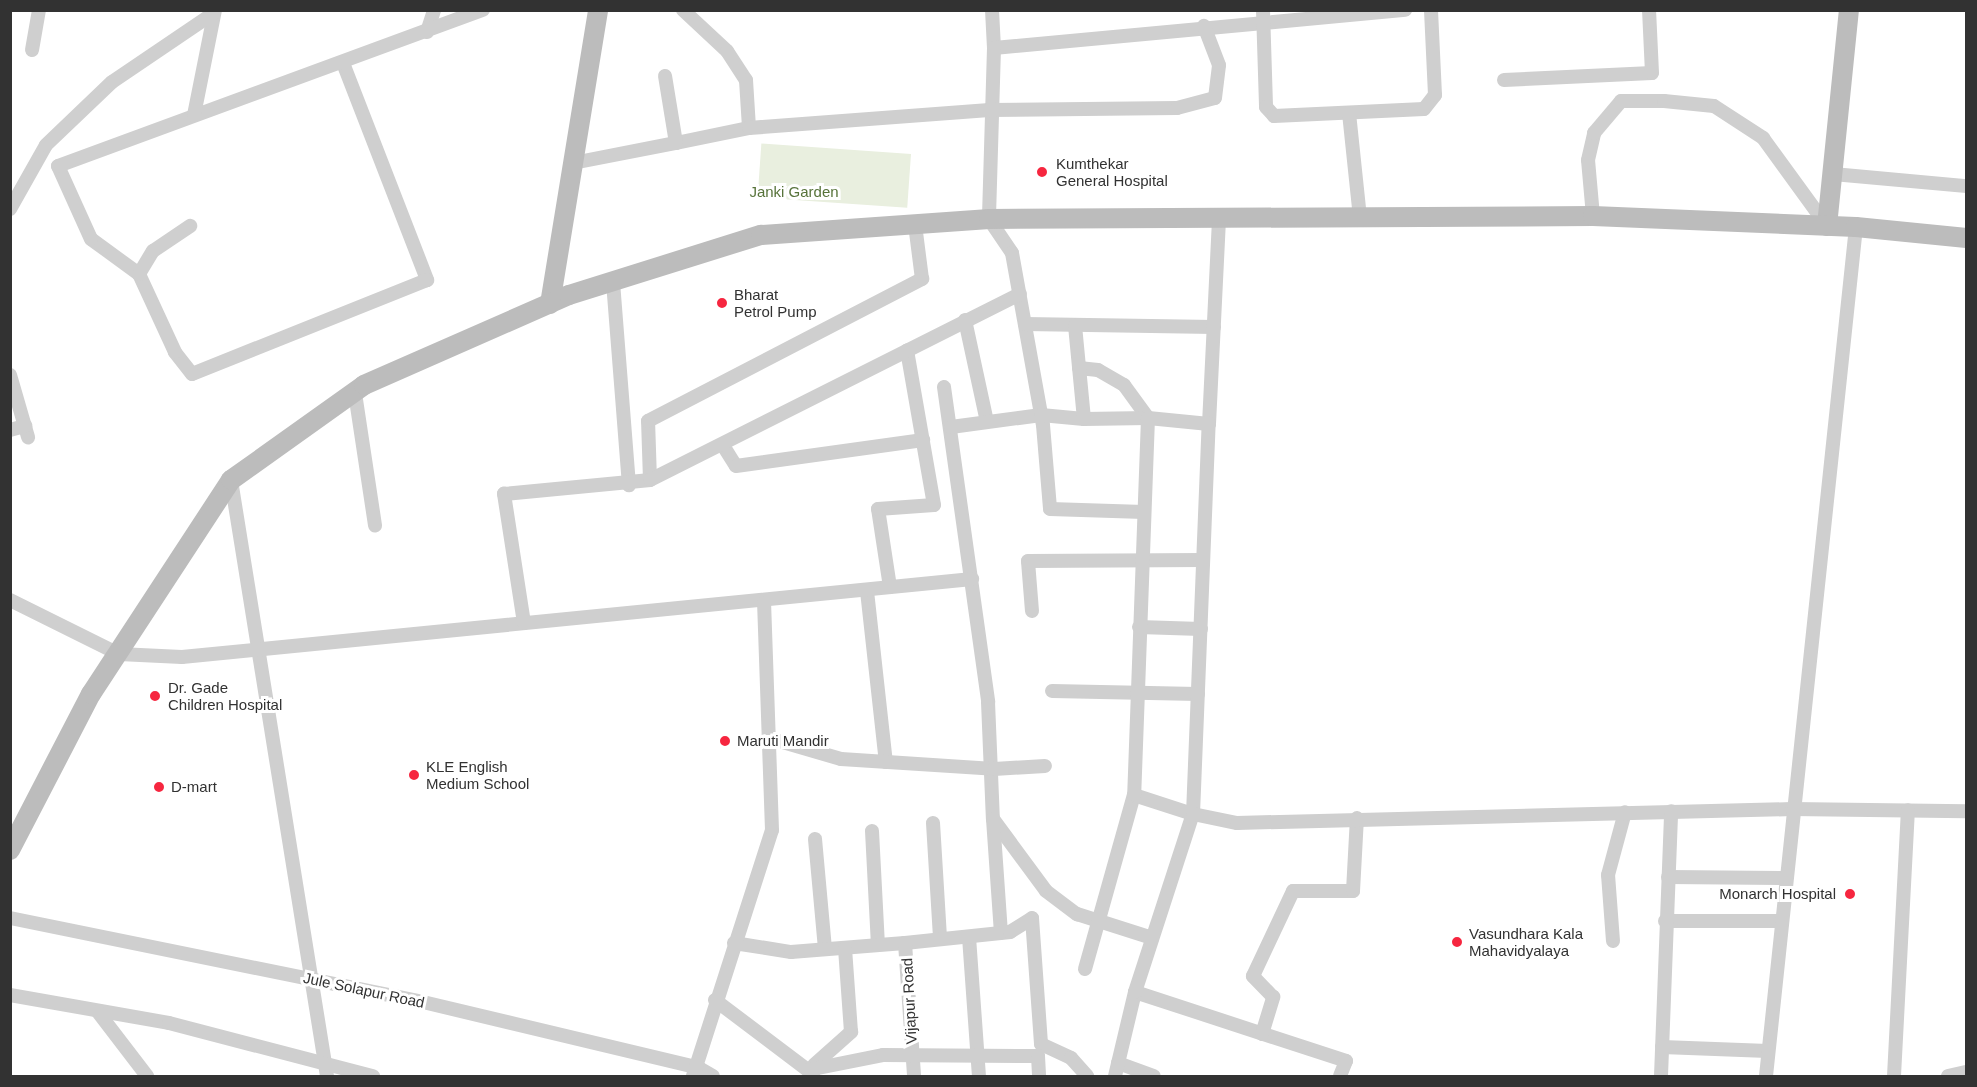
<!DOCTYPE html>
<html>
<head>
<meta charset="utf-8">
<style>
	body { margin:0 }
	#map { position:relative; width:1977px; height:1087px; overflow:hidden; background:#fff; font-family:Arial,sans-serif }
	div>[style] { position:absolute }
	.green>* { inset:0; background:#e9efdf; transform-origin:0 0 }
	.street>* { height:14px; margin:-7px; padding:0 7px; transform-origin:7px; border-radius:7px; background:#cfcfcf }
	.secondary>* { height:20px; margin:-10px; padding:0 10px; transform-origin:10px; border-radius:10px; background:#bcbcbc }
	.dots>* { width:16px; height:16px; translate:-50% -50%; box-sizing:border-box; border:3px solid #fff; border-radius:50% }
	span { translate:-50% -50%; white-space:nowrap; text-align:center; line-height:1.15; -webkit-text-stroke:6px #fff; paint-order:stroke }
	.poi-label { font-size:15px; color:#323232 }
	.left { translate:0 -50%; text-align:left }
	.right { translate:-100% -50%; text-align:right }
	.park-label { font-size:15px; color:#57733a }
	.street-label { font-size:15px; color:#323232 }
	.frame { position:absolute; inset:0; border:12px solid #323232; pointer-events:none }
</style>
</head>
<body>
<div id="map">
	<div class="green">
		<div style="left:911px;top:154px;width:54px;height:150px;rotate:94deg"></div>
	</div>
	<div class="street">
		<div style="left:683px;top:10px;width:60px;rotate:43deg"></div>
		<div style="left:727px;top:51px;width:35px;rotate:57deg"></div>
		<div style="left:746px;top:80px;width:48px;rotate:86.4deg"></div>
		<div style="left:992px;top:10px;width:38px;rotate:87deg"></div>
		<div style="left:994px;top:48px;width:413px;rotate:-5.3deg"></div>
		<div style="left:1263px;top:10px;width:97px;rotate:88.2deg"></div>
		<div style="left:1266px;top:107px;width:12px;rotate:48deg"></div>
		<div style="left:1274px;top:116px;width:150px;rotate:-2.7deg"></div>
		<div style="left:1424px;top:109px;width:18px;rotate:-52deg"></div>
		<div style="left:1435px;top:95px;width:85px;rotate:-92.7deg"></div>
		<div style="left:427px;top:32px;width:23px;rotate:-72deg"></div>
		<div style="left:994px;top:48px;width:171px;rotate:91.7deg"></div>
		<div style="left:989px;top:219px;width:41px;rotate:55.9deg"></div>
		<div style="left:1012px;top:253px;width:175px;rotate:79.8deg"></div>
		<div style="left:1043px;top:425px;width:84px;rotate:85.2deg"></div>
		<div style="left:1050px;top:509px;width:94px;rotate:1.8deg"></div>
		<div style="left:32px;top:50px;width:41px;rotate:-80.1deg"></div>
		<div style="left:343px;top:63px;width:233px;rotate:68.8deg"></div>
		<div style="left:427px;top:280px;width:253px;rotate:158.2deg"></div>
		<div style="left:192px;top:374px;width:28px;rotate:-128deg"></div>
		<div style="left:175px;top:352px;width:86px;rotate:-114.8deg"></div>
		<div style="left:139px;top:274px;width:59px;rotate:-143.9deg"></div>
		<div style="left:91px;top:239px;width:80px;rotate:-114.3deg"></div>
		<div style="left:58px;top:166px;width:453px;rotate:-20.2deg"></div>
		<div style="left:1504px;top:80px;width:148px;rotate:-2.7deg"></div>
		<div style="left:1652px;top:73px;width:63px;rotate:-92.7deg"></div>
		<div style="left:1349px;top:113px;width:105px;rotate:84deg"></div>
		<div style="left:194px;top:115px;width:107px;rotate:-78.7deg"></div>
		<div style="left:676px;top:143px;width:75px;rotate:-11.6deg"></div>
		<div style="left:749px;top:128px;width:241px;rotate:-4.3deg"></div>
		<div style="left:989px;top:110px;width:188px;rotate:-0.6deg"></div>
		<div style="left:1177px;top:108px;width:39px;rotate:-15deg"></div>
		<div style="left:1215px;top:98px;width:33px;rotate:-83deg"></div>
		<div style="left:1219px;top:65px;width:42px;rotate:-111deg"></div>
		<div style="left:573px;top:163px;width:105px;rotate:-11deg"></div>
		<div style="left:676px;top:143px;width:68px;rotate:-99.3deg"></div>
		<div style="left:1833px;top:174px;width:134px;rotate:5.2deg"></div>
		<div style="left:10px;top:209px;width:73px;rotate:-60.6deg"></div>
		<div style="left:46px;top:145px;width:91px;rotate:-43.7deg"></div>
		<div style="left:112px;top:82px;width:123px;rotate:-34.1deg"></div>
		<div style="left:1593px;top:216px;width:56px;rotate:-95.1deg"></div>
		<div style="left:1588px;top:160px;width:28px;rotate:-77deg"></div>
		<div style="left:1594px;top:133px;width:42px;rotate:-49.8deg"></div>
		<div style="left:1621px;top:101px;width:43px"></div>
		<div style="left:1664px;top:101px;width:50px;rotate:5.7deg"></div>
		<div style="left:1714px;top:106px;width:59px;rotate:33.1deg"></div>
		<div style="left:1763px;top:138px;width:109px;rotate:54deg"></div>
		<div style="left:139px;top:274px;width:27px;rotate:-59deg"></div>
		<div style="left:153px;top:251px;width:45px;rotate:-34deg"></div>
		<div style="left:613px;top:282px;width:204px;rotate:85.5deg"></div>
		<div style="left:965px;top:320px;width:104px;rotate:77.8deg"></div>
		<div style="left:1025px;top:324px;width:189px;rotate:0.9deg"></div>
		<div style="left:1079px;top:368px;width:19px;rotate:6deg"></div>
		<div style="left:1098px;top:370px;width:30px;rotate:30deg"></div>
		<div style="left:1124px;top:385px;width:41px;rotate:54deg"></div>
		<div style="left:10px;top:375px;width:65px;rotate:73.8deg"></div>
		<div style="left:944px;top:387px;width:318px;rotate:82deg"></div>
		<div style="left:988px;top:702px;width:117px;rotate:87.6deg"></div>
		<div style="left:993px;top:819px;width:89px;rotate:53.6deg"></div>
		<div style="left:1046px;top:891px;width:39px;rotate:37deg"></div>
		<div style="left:1077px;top:914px;width:79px;rotate:17.7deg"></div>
		<div style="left:355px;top:393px;width:134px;rotate:81.4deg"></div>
		<div style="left:1084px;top:419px;width:64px;rotate:-0.9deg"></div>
		<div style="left:1209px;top:424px;width:206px;rotate:-87.2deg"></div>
		<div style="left:951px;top:427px;width:91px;rotate:-7.6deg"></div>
		<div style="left:1041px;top:415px;width:43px;rotate:5.3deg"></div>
		<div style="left:1084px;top:419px;width:94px;rotate:-95.5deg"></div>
		<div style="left:10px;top:430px;width:16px;rotate:-15deg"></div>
		<div style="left:724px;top:447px;width:22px;rotate:58deg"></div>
		<div style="left:736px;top:466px;width:189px;rotate:-7.9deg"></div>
		<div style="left:231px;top:480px;width:604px;rotate:80.85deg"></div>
		<div style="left:650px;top:480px;width:59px;rotate:-91.9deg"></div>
		<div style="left:648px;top:421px;width:309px;rotate:-27.4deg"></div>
		<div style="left:922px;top:279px;width:55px;rotate:-97.3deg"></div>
		<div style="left:890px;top:587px;width:79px;rotate:-98.7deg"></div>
		<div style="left:878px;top:509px;width:56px;rotate:-4.1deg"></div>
		<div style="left:934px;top:505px;width:157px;rotate:-99.9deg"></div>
		<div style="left:867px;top:591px;width:172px;rotate:83.7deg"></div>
		<div style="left:10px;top:600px;width:122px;rotate:26.4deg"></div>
		<div style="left:119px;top:654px;width:63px;rotate:2.7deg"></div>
		<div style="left:182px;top:657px;width:794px;rotate:-5.64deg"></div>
		<div style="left:1032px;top:611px;width:50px;rotate:-94.6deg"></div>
		<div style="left:1028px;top:561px;width:175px;rotate:-0.3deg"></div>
		<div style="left:524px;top:623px;width:131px;rotate:-98.8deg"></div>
		<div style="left:504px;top:494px;width:147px;rotate:-5.5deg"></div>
		<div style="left:650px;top:480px;width:414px;rotate:-26.7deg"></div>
		<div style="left:1139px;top:627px;width:62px;rotate:1.8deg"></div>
		<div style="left:1052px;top:691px;width:146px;rotate:1.2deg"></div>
		<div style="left:769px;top:738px;width:75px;rotate:16.3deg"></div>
		<div style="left:841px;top:759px;width:153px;rotate:3.7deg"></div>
		<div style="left:994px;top:769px;width:51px;rotate:-3.4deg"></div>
		<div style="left:993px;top:819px;width:114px;rotate:86deg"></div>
		<div style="left:933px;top:823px;width:116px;rotate:86.5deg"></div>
		<div style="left:872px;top:831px;width:114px;rotate:87deg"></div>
		<div style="left:815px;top:839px;width:110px;rotate:84.8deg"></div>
		<div style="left:1668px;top:877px;width:116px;rotate:0.5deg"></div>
		<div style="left:10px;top:918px;width:421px;rotate:11.5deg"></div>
		<div style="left:423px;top:1002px;width:284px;rotate:13.4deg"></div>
		<div style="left:699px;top:1068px;width:16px;rotate:30deg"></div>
		<div style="left:1665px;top:921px;width:115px"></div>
		<div style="left:969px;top:937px;width:139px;rotate:85.9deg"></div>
		<div style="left:1613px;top:941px;width:66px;rotate:-94.3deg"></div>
		<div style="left:1608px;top:875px;width:65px;rotate:-74.9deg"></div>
		<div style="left:734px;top:943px;width:58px;rotate:9deg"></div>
		<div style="left:791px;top:952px;width:114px;rotate:-4.5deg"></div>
		<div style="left:905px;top:943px;width:106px;rotate:-6deg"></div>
		<div style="left:1010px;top:932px;width:26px;rotate:-32deg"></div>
		<div style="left:1032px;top:918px;width:126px;rotate:85.9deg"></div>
		<div style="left:1041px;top:1044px;width:33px;rotate:25deg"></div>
		<div style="left:1071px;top:1058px;width:24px;rotate:48deg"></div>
		<div style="left:905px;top:943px;width:133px;rotate:86.1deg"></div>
		<div style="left:1085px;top:969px;width:181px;rotate:-74.3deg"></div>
		<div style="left:1134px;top:795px;width:62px;rotate:17.9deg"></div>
		<div style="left:1193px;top:814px;width:390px;rotate:-87.7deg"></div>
		<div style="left:1209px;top:424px;width:61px;rotate:-174.4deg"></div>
		<div style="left:1148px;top:418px;width:377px;rotate:92.1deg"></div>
		<div style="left:1135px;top:992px;width:222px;rotate:18.1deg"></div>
		<div style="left:1346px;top:1061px;width:16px;rotate:112deg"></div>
		<div style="left:10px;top:995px;width:161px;rotate:10deg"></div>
		<div style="left:169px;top:1023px;width:211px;rotate:14.6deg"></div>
		<div style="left:715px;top:1000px;width:123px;rotate:37.1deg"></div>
		<div style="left:98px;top:1012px;width:81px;rotate:52.6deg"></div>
		<div style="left:1262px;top:1034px;width:39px;rotate:-73deg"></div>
		<div style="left:1273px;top:997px;width:29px;rotate:-134deg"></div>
		<div style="left:1253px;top:976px;width:94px;rotate:-64.8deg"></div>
		<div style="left:1293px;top:891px;width:60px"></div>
		<div style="left:1353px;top:891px;width:73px;rotate:-86.9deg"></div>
		<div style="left:1662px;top:1047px;width:106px;rotate:2.2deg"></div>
		<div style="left:1118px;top:1063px;width:38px;rotate:20deg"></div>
		<div style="left:814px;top:1065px;width:50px;rotate:-41.7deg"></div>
		<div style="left:851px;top:1032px;width:84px;rotate:-94.1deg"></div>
		<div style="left:808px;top:1070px;width:76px;rotate:-11.3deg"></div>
		<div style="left:883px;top:1055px;width:155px;rotate:0.4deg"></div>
		<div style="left:1038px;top:1056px;width:20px;rotate:87deg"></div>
		<div style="left:693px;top:1076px;width:258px;rotate:-72.2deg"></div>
		<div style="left:772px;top:830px;width:227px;rotate:-92deg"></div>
		<div style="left:1115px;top:1076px;width:86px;rotate:-76.6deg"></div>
		<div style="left:1135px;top:992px;width:187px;rotate:-72deg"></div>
		<div style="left:1193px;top:814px;width:45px;rotate:11.6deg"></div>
		<div style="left:1237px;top:823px;width:555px;rotate:-1.44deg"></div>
		<div style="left:1792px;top:809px;width:174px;rotate:0.7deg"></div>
		<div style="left:1661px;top:1076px;width:265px;rotate:-87.8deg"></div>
		<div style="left:1766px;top:1076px;width:854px;rotate:-83.95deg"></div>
		<div style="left:1894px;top:1076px;width:266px;rotate:-87deg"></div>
		<div style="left:1948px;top:1076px;width:18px;rotate:-13deg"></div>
	</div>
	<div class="secondary">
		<div style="left:1827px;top:226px;width:217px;rotate:-84.2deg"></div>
		<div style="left:550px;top:304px;width:298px;rotate:-80.7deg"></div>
		<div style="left:10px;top:850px;width:176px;rotate:-62.6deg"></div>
		<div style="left:91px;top:694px;width:256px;rotate:-56.8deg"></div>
		<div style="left:231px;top:480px;width:163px;rotate:-35.5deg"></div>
		<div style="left:364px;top:385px;width:224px;rotate:-23.7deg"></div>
		<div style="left:569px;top:295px;width:201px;rotate:-17.4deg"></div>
		<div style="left:761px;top:235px;width:229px;rotate:-4deg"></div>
		<div style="left:989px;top:219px;width:604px;rotate:-0.28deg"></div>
		<div style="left:1593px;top:216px;width:263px;rotate:2.4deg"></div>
		<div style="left:1856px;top:227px;width:111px;rotate:5.7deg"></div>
	</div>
	<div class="dots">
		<div style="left:1042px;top:172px;background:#f6263f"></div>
		<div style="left:722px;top:303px;background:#f6263f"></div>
		<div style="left:155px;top:696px;background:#f6263f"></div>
		<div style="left:725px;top:741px;background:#f6263f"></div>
		<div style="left:414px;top:775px;background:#f6263f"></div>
		<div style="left:159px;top:787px;background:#f6263f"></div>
		<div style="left:1850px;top:894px;background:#f6263f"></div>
		<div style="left:1457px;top:942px;background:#f6263f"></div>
	</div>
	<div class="poi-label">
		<span class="left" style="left:1056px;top:172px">Kumthekar<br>General Hospital</span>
		<span class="left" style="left:734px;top:303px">Bharat<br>Petrol Pump</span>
		<span class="left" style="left:168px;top:696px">Dr. Gade<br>Children Hospital</span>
		<span class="left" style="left:737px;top:741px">Maruti Mandir</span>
		<span class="left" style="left:426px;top:775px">KLE English<br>Medium School</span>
		<span class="left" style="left:171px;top:787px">D-mart</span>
		<span class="right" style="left:1836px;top:894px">Monarch Hospital</span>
		<span class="left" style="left:1469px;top:942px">Vasundhara Kala<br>Mahavidyalaya</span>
	</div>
	<div class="park-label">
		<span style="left:794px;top:192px">Janki Garden</span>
	</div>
	<div class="street-label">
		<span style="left:364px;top:990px;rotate:12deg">Jule Solapur Road</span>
		<span style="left:909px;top:1001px;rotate:-93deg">Vijapur Road</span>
	</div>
	<div class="frame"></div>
</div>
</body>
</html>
